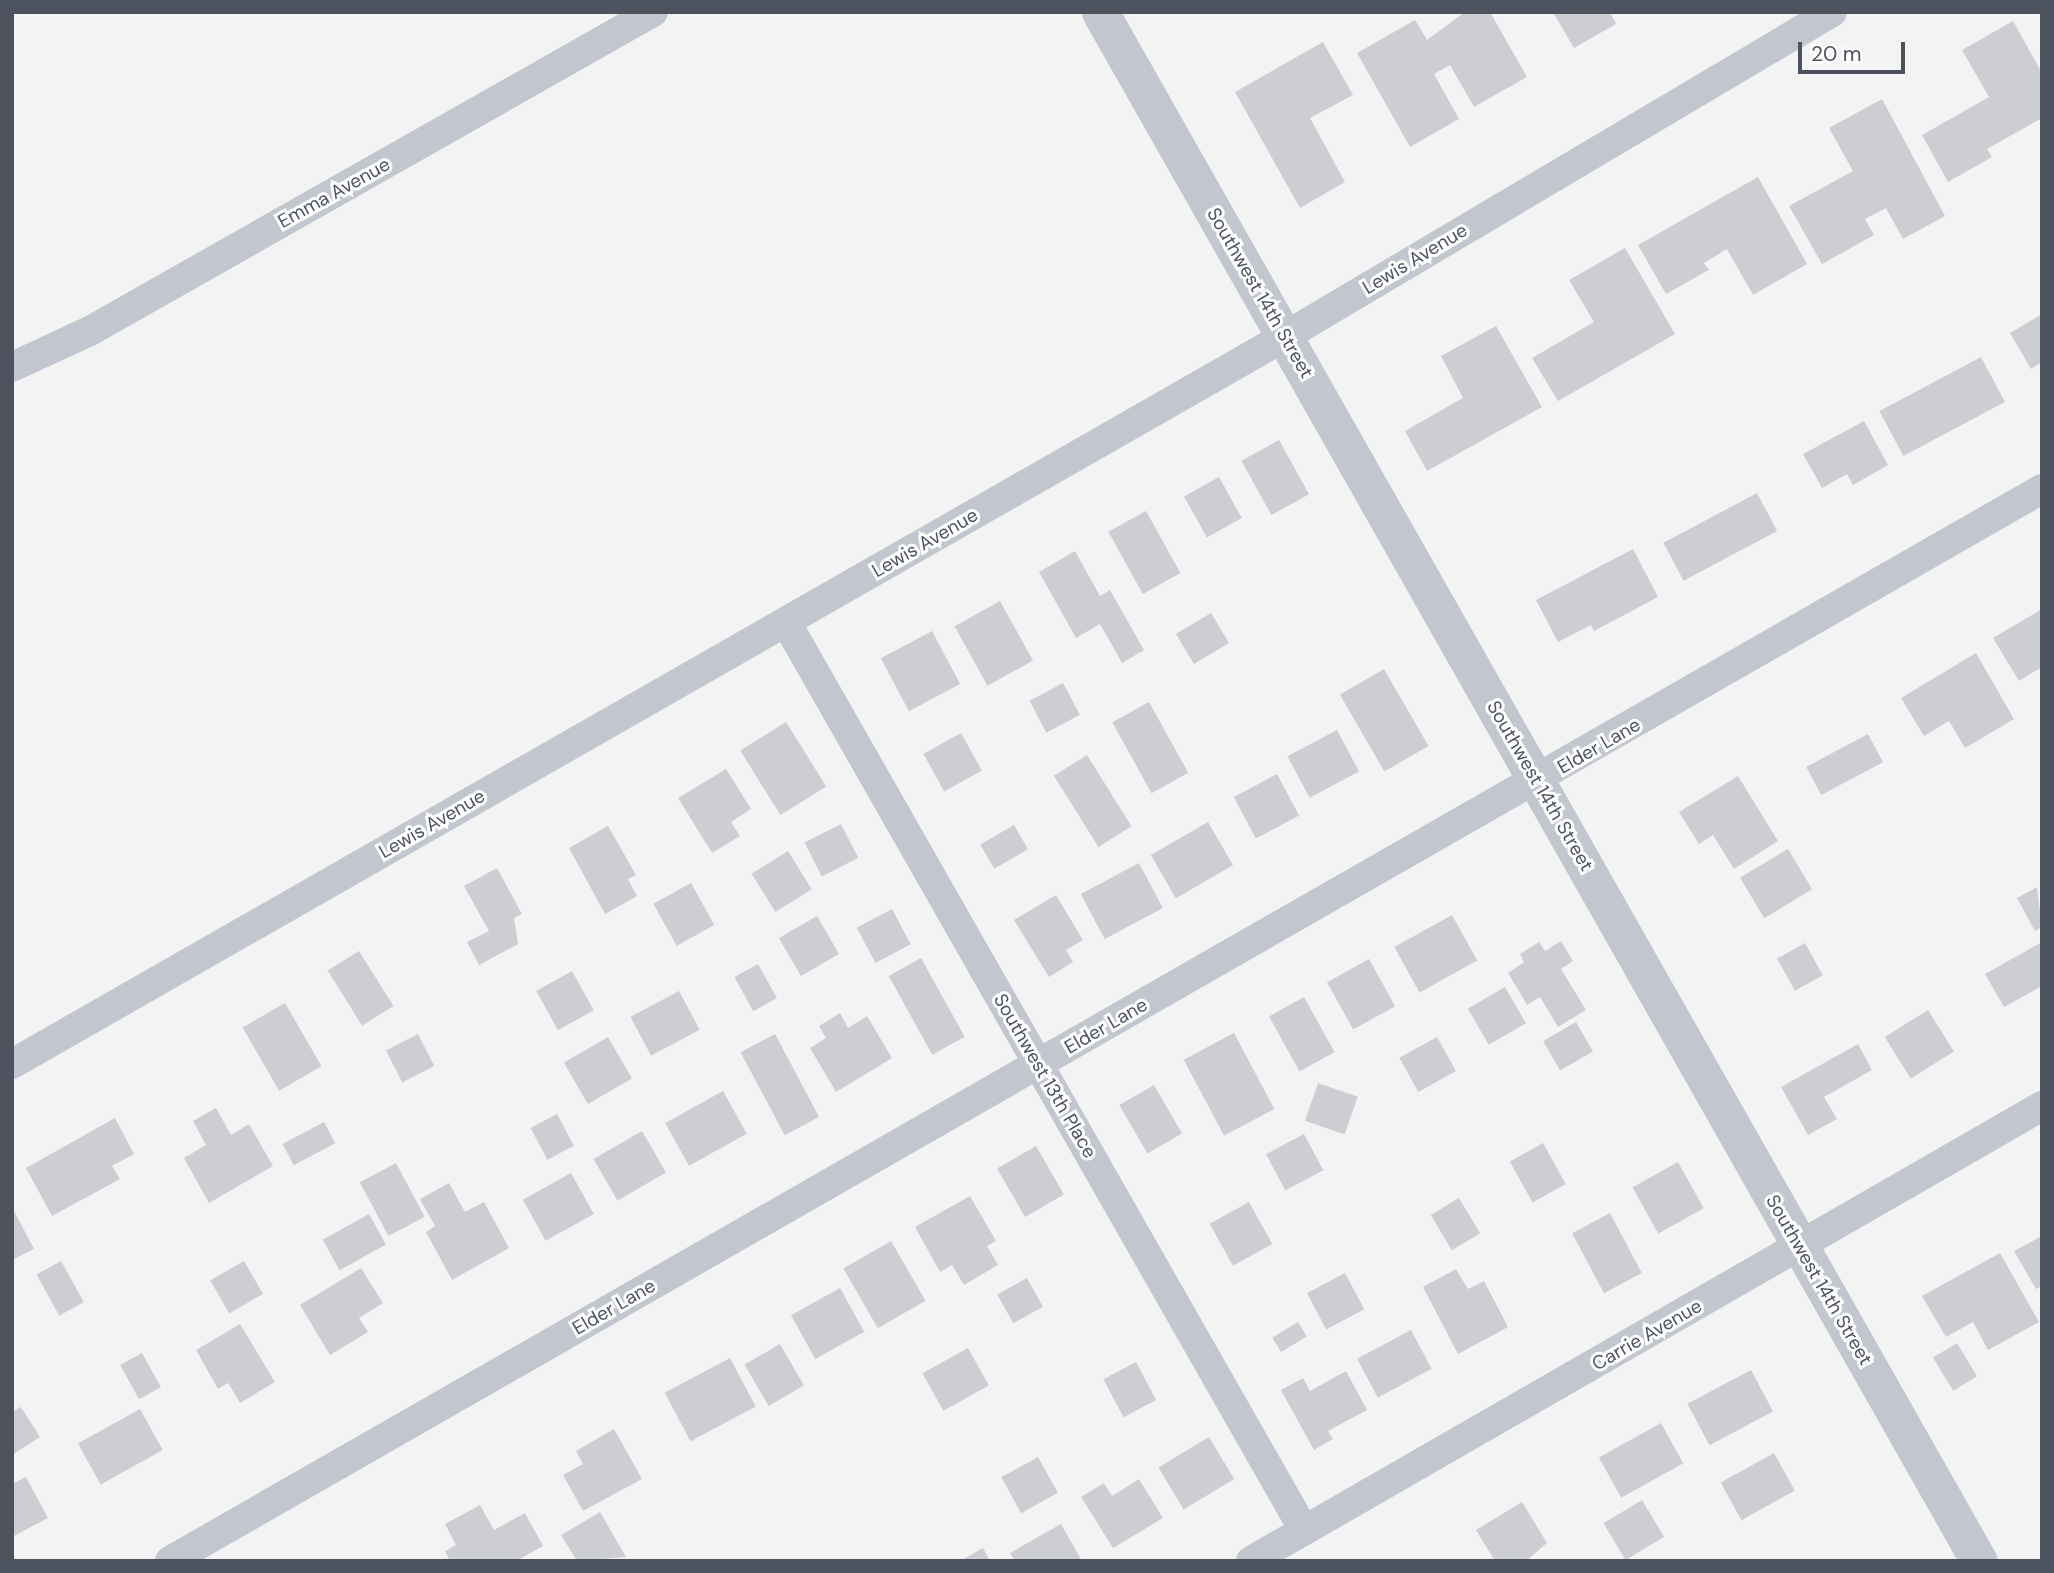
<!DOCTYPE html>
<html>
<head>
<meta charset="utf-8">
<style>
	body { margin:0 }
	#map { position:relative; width:2054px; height:1573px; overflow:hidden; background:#f4f3f3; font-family:"DM Sans",sans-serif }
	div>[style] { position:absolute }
	.building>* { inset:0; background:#cdced4; transform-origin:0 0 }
	.minor>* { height:30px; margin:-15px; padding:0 15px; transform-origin:15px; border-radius:15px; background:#c2c7cf }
	.tertiary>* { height:37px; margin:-18.5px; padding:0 18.5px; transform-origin:18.5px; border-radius:18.5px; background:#c2c7cf }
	span { translate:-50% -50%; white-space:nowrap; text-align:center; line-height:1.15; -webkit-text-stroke:6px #fff; paint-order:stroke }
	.street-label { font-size:19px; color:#4c525e }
	.frame { position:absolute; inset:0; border:14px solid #4c525e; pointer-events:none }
	.scale { position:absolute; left:1798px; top:42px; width:107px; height:32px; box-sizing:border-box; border:4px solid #4c525e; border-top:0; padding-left:9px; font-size:21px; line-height:24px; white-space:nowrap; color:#4c525e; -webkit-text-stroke:5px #fff; paint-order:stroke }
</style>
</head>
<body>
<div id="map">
	<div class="building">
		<div style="clip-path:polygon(1465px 12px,1490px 12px,1527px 77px,1474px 107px,1450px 65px,1434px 74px,1459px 119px,1410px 147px,1357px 53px,1415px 20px,1427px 40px)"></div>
		<div style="clip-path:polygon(1553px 12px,1610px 12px,1616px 24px,1574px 48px)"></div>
		<div style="clip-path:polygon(2013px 21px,2042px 73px,2042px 118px,1987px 149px,1992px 157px,1948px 182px,1922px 135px,1989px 97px,1962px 50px)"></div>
		<div style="clip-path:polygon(1323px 42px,1353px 95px,1310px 118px,1345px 182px,1300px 208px,1235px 92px)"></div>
		<div style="clip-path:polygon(1882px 99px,1945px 216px,1903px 239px,1886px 208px,1865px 219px,1874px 235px,1822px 264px,1789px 206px,1853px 171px,1829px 128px)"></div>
		<div style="clip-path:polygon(1758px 177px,1807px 264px,1753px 295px,1727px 249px,1704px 263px,1709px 270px,1666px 294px,1638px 245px)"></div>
		<div style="clip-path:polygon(1625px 248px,1675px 334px,1558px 401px,1532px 358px,1594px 322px,1569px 280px)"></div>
		<div style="clip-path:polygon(2042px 314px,2042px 362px,2031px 369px,2010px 333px)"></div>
		<div style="clip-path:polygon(1496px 326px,1542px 407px,1427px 471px,1405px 431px,1463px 398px,1441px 356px)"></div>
		<div style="left:1981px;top:357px;width:51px;height:115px;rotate:62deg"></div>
		<div style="clip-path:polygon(1864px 421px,1888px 465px,1853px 485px,1847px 474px,1822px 488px,1803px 454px)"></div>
		<div style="left:1279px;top:440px;width:62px;height:43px;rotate:61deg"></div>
		<div style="left:1219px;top:477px;width:47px;height:40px;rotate:61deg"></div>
		<div style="left:1757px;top:493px;width:43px;height:106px;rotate:62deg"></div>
		<div style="left:1146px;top:511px;width:71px;height:43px;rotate:61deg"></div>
		<div style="clip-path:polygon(1633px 549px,1658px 597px,1594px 631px,1591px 625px,1558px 642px,1536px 600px)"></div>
		<div style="clip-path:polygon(1075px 551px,1100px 596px,1110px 590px,1144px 650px,1122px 663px,1100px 624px,1076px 638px,1039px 572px)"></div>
		<div style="left:1000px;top:601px;width:68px;height:52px;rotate:61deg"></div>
		<div style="clip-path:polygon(2042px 609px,2042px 667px,2019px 681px,1993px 638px)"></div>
		<div style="left:1211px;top:613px;width:35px;height:41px;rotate:59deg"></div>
		<div style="left:932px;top:631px;width:60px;height:58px;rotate:62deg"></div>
		<div style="clip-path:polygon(1976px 653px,2014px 719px,1965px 748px,1949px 721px,1924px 736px,1901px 698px)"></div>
		<div style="left:1384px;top:669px;width:89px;height:51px;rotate:60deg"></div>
		<div style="left:1063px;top:683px;width:36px;height:38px;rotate:62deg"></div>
		<div style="left:1149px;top:702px;width:81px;height:42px;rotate:61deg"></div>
		<div style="left:786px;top:722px;width:76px;height:54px;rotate:58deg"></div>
		<div style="left:1337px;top:730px;width:47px;height:56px;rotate:62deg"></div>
		<div style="left:961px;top:733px;width:43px;height:43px;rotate:61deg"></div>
		<div style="left:1868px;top:734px;width:32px;height:70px;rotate:62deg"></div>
		<div style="left:1087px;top:755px;width:84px;height:39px;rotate:58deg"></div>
		<div style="clip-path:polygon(726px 769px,751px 809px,731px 822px,740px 836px,712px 853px,678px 798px)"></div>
		<div style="left:1277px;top:774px;width:47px;height:49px;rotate:62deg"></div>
		<div style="clip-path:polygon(1738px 776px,1778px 841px,1734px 869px,1713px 835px,1699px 844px,1679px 812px)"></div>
		<div style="left:1208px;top:822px;width:50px;height:66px;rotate:60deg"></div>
		<div style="left:841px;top:824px;width:38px;height:41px;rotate:63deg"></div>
		<div style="left:1014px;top:825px;width:28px;height:39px;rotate:60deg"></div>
		<div style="clip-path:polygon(608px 826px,636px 875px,628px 879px,637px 896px,605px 914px,569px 848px)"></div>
		<div style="left:1788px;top:849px;width:47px;height:56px;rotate:59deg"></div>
		<div style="left:788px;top:851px;width:45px;height:43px;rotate:58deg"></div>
		<div style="left:1139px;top:863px;width:51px;height:66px;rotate:62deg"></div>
		<div style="clip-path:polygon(497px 868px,522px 914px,514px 918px,518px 944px,479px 965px,467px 942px,489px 931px,464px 886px)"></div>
		<div style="left:691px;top:883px;width:48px;height:43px;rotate:61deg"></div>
		<div style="clip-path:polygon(2037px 887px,2042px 927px,2035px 931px,2017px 898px)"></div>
		<div style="clip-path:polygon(1056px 895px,1083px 940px,1066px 950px,1073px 962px,1049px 977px,1014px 920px)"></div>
		<div style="left:892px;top:909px;width:40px;height:40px;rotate:62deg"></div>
		<div style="left:1452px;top:915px;width:52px;height:66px;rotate:61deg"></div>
		<div style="left:817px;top:916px;width:44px;height:44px;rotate:60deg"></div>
		<div style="clip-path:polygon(1561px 941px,1573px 961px,1561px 969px,1586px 1010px,1558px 1027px,1540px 997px,1527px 1005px,1508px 973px,1524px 962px,1520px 954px,1539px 942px,1545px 951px)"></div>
		<div style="clip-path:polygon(2042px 942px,2042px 986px,2004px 1007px,1985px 974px)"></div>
		<div style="left:1805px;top:943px;width:37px;height:32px;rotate:61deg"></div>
		<div style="left:359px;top:951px;width:65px;height:37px;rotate:58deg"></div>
		<div style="left:921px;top:958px;width:90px;height:37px;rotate:61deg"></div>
		<div style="left:1369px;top:959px;width:54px;height:48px;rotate:61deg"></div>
		<div style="left:758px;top:964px;width:39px;height:27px;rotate:61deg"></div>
		<div style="left:572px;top:971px;width:45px;height:41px;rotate:61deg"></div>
		<div style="left:1505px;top:987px;width:42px;height:43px;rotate:60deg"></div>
		<div style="left:679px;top:991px;width:44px;height:55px;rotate:62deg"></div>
		<div style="left:1304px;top:997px;width:63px;height:40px;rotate:61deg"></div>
		<div style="left:285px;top:1003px;width:73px;height:49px;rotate:60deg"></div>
		<div style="left:1928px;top:1010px;width:49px;height:51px;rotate:58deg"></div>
		<div style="clip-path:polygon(840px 1013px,848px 1028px,867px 1016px,892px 1058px,836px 1092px,810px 1048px,826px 1038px,819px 1026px)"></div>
		<div style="left:1576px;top:1022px;width:34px;height:38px;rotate:60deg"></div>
		<div style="left:1234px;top:1033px;width:86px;height:57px;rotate:62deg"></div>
		<div style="left:418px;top:1034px;width:36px;height:36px;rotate:63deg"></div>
		<div style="left:775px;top:1034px;width:94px;height:39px;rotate:62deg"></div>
		<div style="left:608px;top:1037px;width:48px;height:51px;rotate:60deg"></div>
		<div style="left:1437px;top:1037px;width:39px;height:43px;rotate:61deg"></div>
		<div style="clip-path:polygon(1858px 1044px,1872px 1070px,1824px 1097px,1837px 1119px,1808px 1135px,1781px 1087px)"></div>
		<div style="left:1318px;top:1083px;width:42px;height:40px;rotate:19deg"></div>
		<div style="left:1154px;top:1085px;width:56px;height:40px;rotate:60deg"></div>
		<div style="left:723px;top:1091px;width:49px;height:66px;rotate:61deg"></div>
		<div style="clip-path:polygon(216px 1108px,231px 1135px,249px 1124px,273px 1166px,209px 1203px,184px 1158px,206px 1145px,193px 1121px)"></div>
		<div style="left:557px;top:1114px;width:36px;height:30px;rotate:62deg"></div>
		<div style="clip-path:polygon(115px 1118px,134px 1154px,112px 1166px,120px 1179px,52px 1216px,26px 1168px)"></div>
		<div style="left:324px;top:1122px;width:24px;height:47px;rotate:62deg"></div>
		<div style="left:642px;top:1131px;width:48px;height:56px;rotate:60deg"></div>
		<div style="left:1304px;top:1134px;width:41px;height:43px;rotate:62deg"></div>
		<div style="left:1543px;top:1143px;width:47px;height:38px;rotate:61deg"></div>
		<div style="left:1036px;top:1146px;width:56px;height:45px;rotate:60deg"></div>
		<div style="left:1678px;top:1162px;width:53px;height:52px;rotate:61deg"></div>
		<div style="left:396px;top:1163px;width:61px;height:41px;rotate:62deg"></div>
		<div style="left:571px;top:1173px;width:47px;height:55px;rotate:61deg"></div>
		<div style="clip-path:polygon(449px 1183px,465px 1212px,484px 1202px,509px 1248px,452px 1280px,426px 1232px,435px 1226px,420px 1199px)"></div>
		<div style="clip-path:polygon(970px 1196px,996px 1241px,987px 1246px,998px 1265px,964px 1285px,952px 1265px,940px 1272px,915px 1227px)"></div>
		<div style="left:1459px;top:1198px;width:41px;height:33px;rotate:59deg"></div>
		<div style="left:1249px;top:1202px;width:48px;height:45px;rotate:61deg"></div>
		<div style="clip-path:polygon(12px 1207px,34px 1249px,12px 1260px)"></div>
		<div style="left:1610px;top:1213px;width:68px;height:43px;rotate:62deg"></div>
		<div style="left:369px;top:1214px;width:35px;height:53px;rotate:61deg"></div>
		<div style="clip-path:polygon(2042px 1236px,2042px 1286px,2036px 1289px,2014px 1251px)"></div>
		<div style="left:891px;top:1241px;width:69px;height:55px;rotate:60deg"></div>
		<div style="clip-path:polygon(2000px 1253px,2039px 1322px,1988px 1350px,1973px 1322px,1946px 1337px,1922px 1296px)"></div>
		<div style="left:61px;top:1261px;width:47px;height:28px;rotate:61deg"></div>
		<div style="left:244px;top:1261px;width:38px;height:39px;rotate:60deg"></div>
		<div style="clip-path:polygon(361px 1268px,383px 1303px,359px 1318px,368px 1332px,330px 1355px,300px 1305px)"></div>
		<div style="clip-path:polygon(1456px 1269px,1468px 1289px,1484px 1281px,1508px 1327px,1458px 1354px,1423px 1287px)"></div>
		<div style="left:1345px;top:1273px;width:41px;height:43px;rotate:62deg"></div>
		<div style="left:1027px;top:1278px;width:33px;height:34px;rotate:61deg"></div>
		<div style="left:840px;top:1288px;width:50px;height:56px;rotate:61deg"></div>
		<div style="left:1298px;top:1322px;width:17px;height:30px;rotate:59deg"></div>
		<div style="clip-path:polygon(240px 1324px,275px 1382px,240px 1403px,228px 1383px,218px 1389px,196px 1350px)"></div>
		<div style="left:1411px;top:1330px;width:44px;height:61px;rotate:62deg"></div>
		<div style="left:1957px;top:1343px;width:39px;height:28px;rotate:59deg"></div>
		<div style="left:780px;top:1344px;width:48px;height:41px;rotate:60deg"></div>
		<div style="left:968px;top:1348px;width:43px;height:52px;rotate:61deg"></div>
		<div style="left:142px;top:1353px;width:39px;height:25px;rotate:61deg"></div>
		<div style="left:730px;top:1358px;width:55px;height:74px;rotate:62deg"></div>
		<div style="left:1136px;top:1362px;width:43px;height:37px;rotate:62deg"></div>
		<div style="left:1751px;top:1370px;width:47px;height:72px;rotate:62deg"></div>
		<div style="clip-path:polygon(1346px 1371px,1367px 1410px,1328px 1431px,1333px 1439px,1314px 1450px,1281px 1390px,1303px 1378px,1310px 1391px)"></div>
		<div style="clip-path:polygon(21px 1407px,40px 1437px,12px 1455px,12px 1412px)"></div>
		<div style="left:140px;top:1409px;width:47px;height:71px;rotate:61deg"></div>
		<div style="left:1661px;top:1423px;width:46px;height:71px;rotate:61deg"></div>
		<div style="clip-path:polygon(614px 1429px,642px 1479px,583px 1511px,563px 1475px,583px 1464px,576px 1451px)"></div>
		<div style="left:1209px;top:1437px;width:49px;height:59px;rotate:59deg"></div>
		<div style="left:1774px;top:1453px;width:43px;height:61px;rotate:61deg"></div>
		<div style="left:1038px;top:1457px;width:41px;height:42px;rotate:61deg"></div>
		<div style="clip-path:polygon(26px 1477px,48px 1518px,12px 1537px,12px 1484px)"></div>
		<div style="clip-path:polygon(1139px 1479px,1163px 1518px,1113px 1548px,1081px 1497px,1104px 1483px,1112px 1496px)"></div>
		<div style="left:1642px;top:1500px;width:43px;height:45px;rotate:59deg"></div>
		<div style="clip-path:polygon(1522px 1502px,1547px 1543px,1526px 1561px,1495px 1561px,1476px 1530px)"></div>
		<div style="clip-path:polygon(480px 1505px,494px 1530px,525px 1513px,543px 1546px,516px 1561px,450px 1561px,445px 1551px,456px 1545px,445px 1524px)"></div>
		<div style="clip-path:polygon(600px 1512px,626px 1557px,577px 1561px,561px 1535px)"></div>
		<div style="clip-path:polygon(1061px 1524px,1082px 1561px,1015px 1561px,1010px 1553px)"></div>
		<div style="clip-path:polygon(983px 1548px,990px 1561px,960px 1561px)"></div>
	</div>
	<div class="minor">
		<div style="left:12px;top:367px;width:86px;rotate:-24.8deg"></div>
		<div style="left:90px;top:331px;width:647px;rotate:-29.54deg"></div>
		<div style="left:786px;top:622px;width:1045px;rotate:60.3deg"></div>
		<div style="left:12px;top:1064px;width:1465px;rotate:-29.75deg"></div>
		<div style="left:1284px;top:337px;width:637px;rotate:-30.67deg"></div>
		<div style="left:170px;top:1561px;width:2157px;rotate:-29.8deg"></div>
		<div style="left:1251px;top:1561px;width:913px;rotate:-29.91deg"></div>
	</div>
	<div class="tertiary">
		<div style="left:1100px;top:12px;width:1781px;rotate:60.43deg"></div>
	</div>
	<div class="street-label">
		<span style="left:334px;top:193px;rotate:-29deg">Emma Avenue</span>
		<span style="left:1415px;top:259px;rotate:-31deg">Lewis Avenue</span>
		<span style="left:1260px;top:293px;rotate:60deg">Southwest 14th Street</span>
		<span style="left:925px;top:543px;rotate:-30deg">Lewis Avenue</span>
		<span style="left:1599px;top:746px;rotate:-30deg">Elder Lane</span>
		<span style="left:1540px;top:786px;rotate:60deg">Southwest 14th Street</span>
		<span style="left:432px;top:824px;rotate:-30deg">Lewis Avenue</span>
		<span style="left:1106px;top:1026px;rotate:-30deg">Elder Lane</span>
		<span style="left:1045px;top:1076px;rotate:60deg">Southwest 13th Place</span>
		<span style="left:1819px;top:1280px;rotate:60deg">Southwest 14th Street</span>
		<span style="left:614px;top:1307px;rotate:-30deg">Elder Lane</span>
		<span style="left:1647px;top:1335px;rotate:-30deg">Carrie Avenue</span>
	</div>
	<div class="frame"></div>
	<div class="scale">20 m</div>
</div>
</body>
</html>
